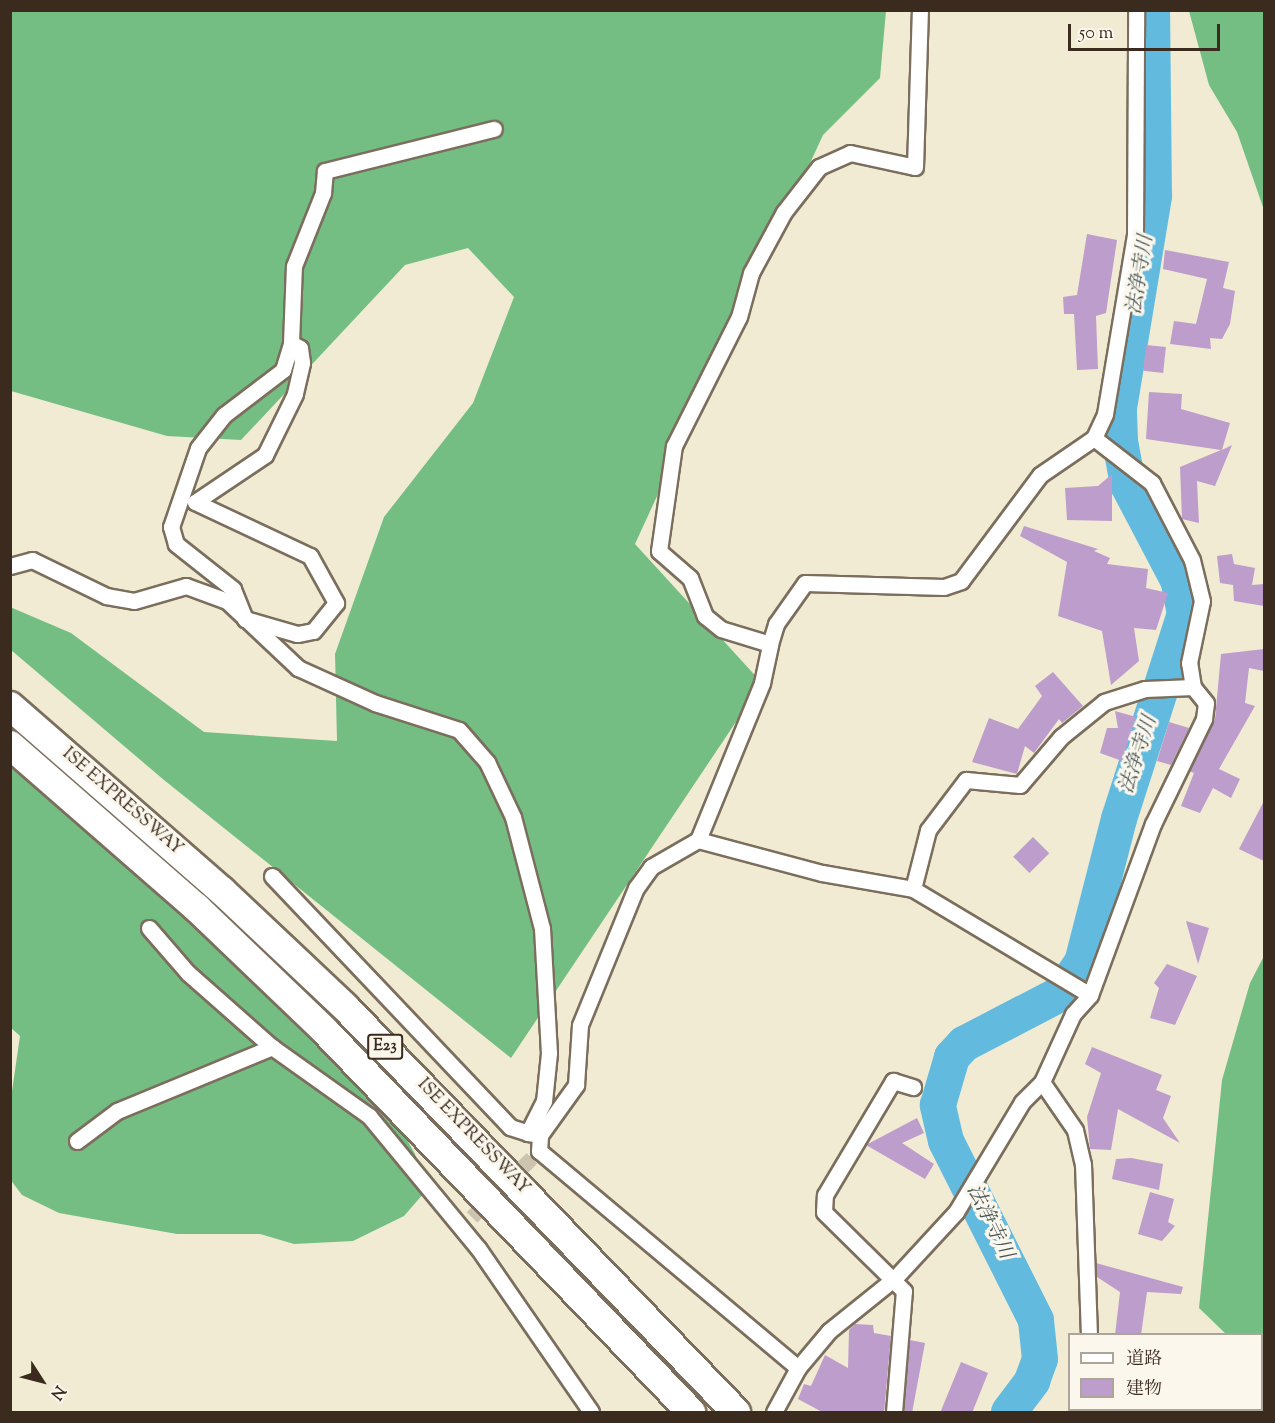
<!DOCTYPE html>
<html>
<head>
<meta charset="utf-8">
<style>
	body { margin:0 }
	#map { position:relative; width:1275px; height:1423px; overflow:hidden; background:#f1ebd3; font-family:"Sorts Mill Goudy","Noto Serif JP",serif }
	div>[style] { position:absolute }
	.forest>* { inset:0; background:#74be84 }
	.river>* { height:36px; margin:-18px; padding:0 18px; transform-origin:18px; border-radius:18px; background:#62bbdf }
	.building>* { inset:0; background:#bc9dcb; transform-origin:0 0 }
	.street-tunnel>* { height:15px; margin-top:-7.5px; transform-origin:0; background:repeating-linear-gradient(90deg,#cdc4af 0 15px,transparent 0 23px) }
	.roads { filter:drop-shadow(2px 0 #7b6e5d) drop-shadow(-2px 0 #7b6e5d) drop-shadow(0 2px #7b6e5d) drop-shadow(0 -2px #7b6e5d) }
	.street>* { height:15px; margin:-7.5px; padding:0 7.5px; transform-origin:7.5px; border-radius:7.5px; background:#fff }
	.highway>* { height:28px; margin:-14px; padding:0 14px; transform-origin:14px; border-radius:14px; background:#fff }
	span { translate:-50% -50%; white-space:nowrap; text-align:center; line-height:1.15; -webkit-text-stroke:6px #fbf7ec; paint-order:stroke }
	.shield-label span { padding:2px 4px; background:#fbf7ec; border:2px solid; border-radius:4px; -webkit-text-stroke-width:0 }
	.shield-label { font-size:16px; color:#3b2a1e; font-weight:700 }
	.street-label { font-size:18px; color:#3b2a1e }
	.water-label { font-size:20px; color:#475658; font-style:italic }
	.frame { position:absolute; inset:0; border:12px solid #3b2a1e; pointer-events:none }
	.legend { position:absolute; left:1068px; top:1333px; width:195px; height:78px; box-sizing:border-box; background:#fbf7ec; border:2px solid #aea59a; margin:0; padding:8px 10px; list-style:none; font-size:18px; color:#3b2a1e }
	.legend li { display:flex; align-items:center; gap:12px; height:30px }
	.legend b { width:30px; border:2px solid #aea59a }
	.north { position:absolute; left:12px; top:1351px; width:60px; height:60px; -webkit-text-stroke:4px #fbf7ec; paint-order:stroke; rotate:126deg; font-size:16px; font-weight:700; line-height:24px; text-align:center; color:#3b2a1e }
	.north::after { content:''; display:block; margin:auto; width:21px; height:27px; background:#3b2a1e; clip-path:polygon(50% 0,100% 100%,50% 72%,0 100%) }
	.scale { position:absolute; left:1068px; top:24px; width:152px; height:27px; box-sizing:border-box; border:3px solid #3b2a1e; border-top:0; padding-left:8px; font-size:18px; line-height:21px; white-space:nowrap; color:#3b2a1e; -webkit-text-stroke:4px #fbf7ec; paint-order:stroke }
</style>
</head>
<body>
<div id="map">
	<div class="forest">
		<div style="clip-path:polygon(11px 11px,886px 11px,880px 78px,823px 135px,635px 544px,762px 683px,511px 1058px,164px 780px,11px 650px,10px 607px,71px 633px,204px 732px,337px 741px,335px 654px,384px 517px,473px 403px,514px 297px,468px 248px,405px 265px,241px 440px,167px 436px,11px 391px)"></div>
		<div style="clip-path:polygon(1189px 11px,1264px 11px,1264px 210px,1237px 132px,1209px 85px)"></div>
		<div style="clip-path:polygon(10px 752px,42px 788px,386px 1102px,415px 1154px,424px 1193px,404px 1216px,353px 1241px,294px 1244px,260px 1234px,177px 1234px,59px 1213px,22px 1195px,10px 1179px,11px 1098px,20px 1036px,10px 1027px)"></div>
		<div style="clip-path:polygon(1264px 956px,1264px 1371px,1262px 1334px,1226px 1334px,1199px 1308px,1222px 1080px,1250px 983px)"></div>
	</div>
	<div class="river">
		<div style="left:1009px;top:1412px;width:39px;rotate:-53deg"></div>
		<div style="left:1032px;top:1381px;width:23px;rotate:-70deg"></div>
		<div style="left:1040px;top:1359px;width:39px;rotate:-96deg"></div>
		<div style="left:1036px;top:1320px;width:200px;rotate:-116.7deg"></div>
		<div style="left:946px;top:1141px;width:37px;rotate:-103deg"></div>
		<div style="left:938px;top:1105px;width:50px;rotate:-73.7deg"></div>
		<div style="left:952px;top:1057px;width:18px;rotate:-47deg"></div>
		<div style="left:964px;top:1044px;width:108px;rotate:-27.5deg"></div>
		<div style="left:1060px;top:994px;width:38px;rotate:-55deg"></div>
		<div style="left:1082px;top:963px;width:149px;rotate:-75.6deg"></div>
		<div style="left:1119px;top:819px;width:215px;rotate:-72.2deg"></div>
		<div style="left:1185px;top:614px;width:33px;rotate:-101deg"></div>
		<div style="left:1179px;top:582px;width:110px;rotate:-117.7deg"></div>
		<div style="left:1128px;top:485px;width:45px;rotate:-100.3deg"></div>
		<div style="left:1120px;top:441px;width:33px;rotate:-92deg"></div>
		<div style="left:1119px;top:408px;width:215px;rotate:-80.6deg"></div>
		<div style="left:1154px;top:196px;width:186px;rotate:-90.6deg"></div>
	</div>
	<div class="building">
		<div style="clip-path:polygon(1087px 234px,1117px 240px,1106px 313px,1096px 316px,1098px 369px,1077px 370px,1074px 314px,1064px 314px,1063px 297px,1077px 295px)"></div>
		<div style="clip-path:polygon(1165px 250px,1229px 262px,1223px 288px,1235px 291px,1230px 324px,1222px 339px,1210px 338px,1211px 349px,1170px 344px,1174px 321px,1196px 324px,1207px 279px,1163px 269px)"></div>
		<div style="left:1146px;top:345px;width:20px;height:26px;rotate:6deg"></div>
		<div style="clip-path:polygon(1149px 392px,1182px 394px,1181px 409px,1230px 423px,1222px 450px,1232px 445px,1215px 486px,1197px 481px,1199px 523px,1182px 519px,1180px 467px,1221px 450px,1146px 439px)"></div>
		<div style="clip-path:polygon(1112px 474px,1112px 521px,1067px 520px,1065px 488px,1098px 486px)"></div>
		<div style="clip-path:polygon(1024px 526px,1098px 549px,1094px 551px,1110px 558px,1107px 564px,1148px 569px,1146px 588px,1168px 593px,1156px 630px,1134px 628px,1139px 661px,1111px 685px,1102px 631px,1058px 616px,1067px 562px,1020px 536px)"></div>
		<div style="clip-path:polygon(1232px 554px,1234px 564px,1255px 568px,1252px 585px,1264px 584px,1264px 606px,1234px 601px,1233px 585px,1220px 583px,1217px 556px)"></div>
		<div style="clip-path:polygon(1264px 649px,1264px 671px,1249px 668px,1245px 703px,1255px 706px,1219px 769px,1240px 779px,1231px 798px,1213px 788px,1200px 813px,1181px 806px,1194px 773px,1189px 771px,1215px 719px,1221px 654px)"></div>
		<div style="clip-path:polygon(1053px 672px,1083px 706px,1062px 723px,1059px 719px,1034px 753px,1025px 746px,1017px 774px,972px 762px,989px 718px,1018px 729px,1042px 696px,1035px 686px)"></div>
		<div style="clip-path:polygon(1115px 711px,1136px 717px,1122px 761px,1100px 753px,1107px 728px,1118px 728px)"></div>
		<div style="clip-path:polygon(1169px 722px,1189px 728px,1171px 765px,1157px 761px)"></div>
		<div style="clip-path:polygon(1264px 801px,1264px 861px,1239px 849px)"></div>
		<div style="left:1033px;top:837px;width:23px;height:28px;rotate:45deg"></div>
		<div style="clip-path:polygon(1186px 921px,1209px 928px,1198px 964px)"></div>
		<div style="clip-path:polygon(1167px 964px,1197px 976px,1175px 1025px,1150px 1018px,1159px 988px,1154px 983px)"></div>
		<div style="clip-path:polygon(1092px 1047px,1162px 1075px,1156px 1090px,1171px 1096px,1163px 1118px,1180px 1143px,1118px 1109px,1111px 1150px,1090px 1149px,1087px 1117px,1101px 1073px,1085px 1064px)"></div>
		<div style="clip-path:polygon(917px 1118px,924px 1133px,902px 1143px,934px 1164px,925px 1179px,866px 1145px)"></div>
		<div style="clip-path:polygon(1131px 1158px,1163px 1164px,1159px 1190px,1112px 1179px,1116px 1159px)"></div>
		<div style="clip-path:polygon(1150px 1192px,1174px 1199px,1168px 1222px,1175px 1226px,1162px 1241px,1138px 1234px)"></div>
		<div style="clip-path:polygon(1096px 1263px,1183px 1287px,1181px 1294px,1147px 1292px,1141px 1335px,1115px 1335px,1120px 1292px,1097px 1277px)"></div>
		<div style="clip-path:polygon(855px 1324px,873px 1325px,874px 1333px,891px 1336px,884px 1413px,824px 1413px,798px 1399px,804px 1384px,811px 1386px,825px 1355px,848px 1368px,849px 1330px)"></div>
		<div style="clip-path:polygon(910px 1340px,925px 1343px,912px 1413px,904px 1413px)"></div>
		<div style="clip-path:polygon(961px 1362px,988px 1373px,972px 1413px,940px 1413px)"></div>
	</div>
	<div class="street-tunnel">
		<div style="left:472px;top:1217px;width:94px;rotate:-44.6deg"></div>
	</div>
	<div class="roads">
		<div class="street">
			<div style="left:291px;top:343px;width:10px;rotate:29deg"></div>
			<div style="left:300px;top:348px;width:15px;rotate:82deg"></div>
			<div style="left:302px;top:363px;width:32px;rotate:103deg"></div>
			<div style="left:295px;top:394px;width:68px;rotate:116.2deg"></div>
			<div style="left:265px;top:455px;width:84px;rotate:146.1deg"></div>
			<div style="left:195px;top:502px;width:127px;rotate:25.2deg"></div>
			<div style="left:310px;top:556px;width:54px;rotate:61deg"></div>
			<div style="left:336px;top:603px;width:36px;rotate:129deg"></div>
			<div style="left:313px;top:631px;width:16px;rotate:169deg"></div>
			<div style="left:297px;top:634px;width:54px;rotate:-163.9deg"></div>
			<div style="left:245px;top:619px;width:32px;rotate:-112deg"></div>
			<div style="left:233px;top:589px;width:73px;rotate:-141.7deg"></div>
			<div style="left:176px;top:544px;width:18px;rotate:-106deg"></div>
			<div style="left:171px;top:527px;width:83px;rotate:-71.1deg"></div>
			<div style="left:198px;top:448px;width:42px;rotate:-51.8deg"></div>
			<div style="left:224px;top:415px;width:74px;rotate:-37.3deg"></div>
			<div style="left:283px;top:370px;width:28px;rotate:-73deg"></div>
			<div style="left:291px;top:343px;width:77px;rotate:-87.8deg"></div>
			<div style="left:294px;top:266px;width:79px;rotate:-68.3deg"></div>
			<div style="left:323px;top:193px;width:22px;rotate:-85deg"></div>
			<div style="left:325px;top:171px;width:174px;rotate:-14deg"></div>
			<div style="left:10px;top:566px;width:23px;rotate:-15deg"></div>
			<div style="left:32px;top:560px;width:82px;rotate:25.9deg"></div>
			<div style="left:106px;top:596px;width:28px;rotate:10deg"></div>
			<div style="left:134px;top:601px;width:54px;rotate:-16.1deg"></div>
			<div style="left:186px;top:586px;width:44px;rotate:20.1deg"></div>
			<div style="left:227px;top:601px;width:98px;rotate:43.3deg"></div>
			<div style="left:298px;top:668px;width:85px;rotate:24.4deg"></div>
			<div style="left:375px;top:703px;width:88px;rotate:17.8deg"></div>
			<div style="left:459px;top:730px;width:43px;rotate:48.8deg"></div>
			<div style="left:487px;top:762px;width:61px;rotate:64.7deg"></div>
			<div style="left:513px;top:817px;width:115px;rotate:75.4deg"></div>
			<div style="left:542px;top:928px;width:125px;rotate:86.8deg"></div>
			<div style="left:549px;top:1053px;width:48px;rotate:95.9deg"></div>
			<div style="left:544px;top:1101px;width:36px;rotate:117deg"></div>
			<div style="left:528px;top:1133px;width:12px;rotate:9deg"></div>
			<div style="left:770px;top:644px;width:21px;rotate:-73deg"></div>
			<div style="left:776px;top:624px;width:50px;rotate:-54.7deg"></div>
			<div style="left:805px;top:583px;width:139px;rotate:1.6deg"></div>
			<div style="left:944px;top:587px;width:18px;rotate:-19deg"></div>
			<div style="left:961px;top:581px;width:132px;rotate:-53.3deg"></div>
			<div style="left:1040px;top:475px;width:65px;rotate:-34.4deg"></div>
			<div style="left:698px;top:840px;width:170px;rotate:-67.8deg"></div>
			<div style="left:762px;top:683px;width:40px;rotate:-78deg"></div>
			<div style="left:770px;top:644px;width:51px;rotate:-163deg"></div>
			<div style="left:721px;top:629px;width:21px;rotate:-141deg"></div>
			<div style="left:705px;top:616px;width:41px;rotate:-111.5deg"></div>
			<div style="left:690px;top:578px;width:41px;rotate:-138.9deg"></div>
			<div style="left:659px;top:551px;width:106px;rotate:-81.9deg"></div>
			<div style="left:674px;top:446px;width:144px;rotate:-63.3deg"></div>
			<div style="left:739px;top:317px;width:46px;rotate:-74.7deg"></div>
			<div style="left:751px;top:273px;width:69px;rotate:-61.6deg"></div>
			<div style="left:784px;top:212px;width:57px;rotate:-52.1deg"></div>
			<div style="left:819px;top:167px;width:34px;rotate:-24deg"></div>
			<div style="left:850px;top:153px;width:66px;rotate:12.2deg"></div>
			<div style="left:915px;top:167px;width:157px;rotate:-88.2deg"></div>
			<div style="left:272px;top:876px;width:346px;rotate:46.5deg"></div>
			<div style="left:510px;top:1127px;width:19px;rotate:18deg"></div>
			<div style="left:913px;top:889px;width:61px;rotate:-75.7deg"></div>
			<div style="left:928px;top:830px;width:63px;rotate:-52.8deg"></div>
			<div style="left:966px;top:780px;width:54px;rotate:5.3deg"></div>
			<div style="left:1020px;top:785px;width:63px;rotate:-49.5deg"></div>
			<div style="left:1061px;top:737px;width:55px;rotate:-39.1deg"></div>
			<div style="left:1104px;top:702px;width:43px;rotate:-17.6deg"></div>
			<div style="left:1145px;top:689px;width:48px;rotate:-2.4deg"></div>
			<div style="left:149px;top:928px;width:60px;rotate:49.1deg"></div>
			<div style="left:188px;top:973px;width:112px;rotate:41.4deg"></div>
			<div style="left:272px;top:1047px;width:119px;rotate:35.4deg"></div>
			<div style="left:369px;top:1116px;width:171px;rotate:50.5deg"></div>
			<div style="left:478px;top:1248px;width:199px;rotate:55.4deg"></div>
			<div style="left:1042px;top:1082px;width:58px;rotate:55.5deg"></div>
			<div style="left:1075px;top:1130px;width:35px;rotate:77deg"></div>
			<div style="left:1083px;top:1164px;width:170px;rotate:88deg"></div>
			<div style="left:77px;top:1141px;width:50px;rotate:-36.9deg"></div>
			<div style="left:117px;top:1111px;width:168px;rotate:-22.4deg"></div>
			<div style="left:798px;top:1368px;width:338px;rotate:-140deg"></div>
			<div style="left:539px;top:1151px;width:16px;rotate:-86deg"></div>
			<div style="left:540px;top:1135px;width:62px;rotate:-54.2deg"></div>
			<div style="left:576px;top:1085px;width:60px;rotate:-86.2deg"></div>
			<div style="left:580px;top:1025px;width:148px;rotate:-67.8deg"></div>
			<div style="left:636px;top:888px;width:26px;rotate:-54deg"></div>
			<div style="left:651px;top:867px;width:54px;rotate:-29.9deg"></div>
			<div style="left:698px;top:840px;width:128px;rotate:14.9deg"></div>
			<div style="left:822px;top:873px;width:92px;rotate:10deg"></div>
			<div style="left:913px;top:889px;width:206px;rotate:30.9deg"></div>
			<div style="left:1096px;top:1410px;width:3px;rotate:45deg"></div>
			<div style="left:774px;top:1412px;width:50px;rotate:-61.4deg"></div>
			<div style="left:798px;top:1368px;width:48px;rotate:-50deg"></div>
			<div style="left:829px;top:1331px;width:85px;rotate:-38.8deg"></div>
			<div style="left:895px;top:1278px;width:90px;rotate:-47.3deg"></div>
			<div style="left:956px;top:1212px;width:128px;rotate:-59deg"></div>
			<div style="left:1022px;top:1102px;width:28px;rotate:-45deg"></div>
			<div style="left:1042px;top:1082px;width:75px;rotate:-65.5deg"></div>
			<div style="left:1073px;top:1014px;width:25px;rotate:-48deg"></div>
			<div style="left:1090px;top:995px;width:182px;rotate:-69.8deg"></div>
			<div style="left:1153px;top:824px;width:117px;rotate:-64.1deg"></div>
			<div style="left:1204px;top:719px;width:16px;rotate:-83deg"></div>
			<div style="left:1206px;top:703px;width:21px;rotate:-129deg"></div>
			<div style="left:1193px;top:687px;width:24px;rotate:-99deg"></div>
			<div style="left:1189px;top:663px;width:63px;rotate:-78.2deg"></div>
			<div style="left:1202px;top:601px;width:42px;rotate:-103.7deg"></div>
			<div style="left:1192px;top:560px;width:87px;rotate:-117.5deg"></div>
			<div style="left:1152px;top:483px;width:73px;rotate:-142.2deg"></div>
			<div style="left:1094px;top:438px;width:26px;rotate:-65deg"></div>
			<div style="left:1105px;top:414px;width:181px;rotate:-80.5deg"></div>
			<div style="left:1135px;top:235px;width:225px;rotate:-89.7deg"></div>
			<div style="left:894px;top:1412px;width:121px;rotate:-85.3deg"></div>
			<div style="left:904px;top:1291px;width:112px;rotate:-135.4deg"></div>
			<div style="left:824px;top:1212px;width:17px;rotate:-87deg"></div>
			<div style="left:825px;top:1195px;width:133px;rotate:-59.2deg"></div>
			<div style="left:893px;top:1081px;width:21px;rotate:17deg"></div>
		</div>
		<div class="highway">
			<div style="left:10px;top:706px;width:281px;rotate:41.1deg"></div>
			<div style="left:222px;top:891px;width:169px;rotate:43.3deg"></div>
			<div style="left:345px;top:1007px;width:563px;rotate:46.01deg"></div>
			<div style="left:10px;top:745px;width:248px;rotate:41.1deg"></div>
			<div style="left:197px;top:908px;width:176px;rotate:43.8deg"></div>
			<div style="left:324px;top:1030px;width:530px;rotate:46.15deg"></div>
		</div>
	</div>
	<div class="shield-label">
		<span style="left:385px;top:1047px">E23</span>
	</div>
	<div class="street-label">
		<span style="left:122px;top:802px;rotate:41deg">ISE EXPRESSWAY</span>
		<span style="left:473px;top:1137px;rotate:46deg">ISE EXPRESSWAY</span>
	</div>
	<div class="water-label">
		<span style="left:1141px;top:275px;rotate:-81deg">法浄寺川</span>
		<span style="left:1139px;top:755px;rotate:-72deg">法浄寺川</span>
		<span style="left:989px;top:1222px;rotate:64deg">法浄寺川</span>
	</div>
	<div class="frame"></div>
	<ul class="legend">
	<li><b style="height:8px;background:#fff"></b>道路</li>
	<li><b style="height:16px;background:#bc9dcb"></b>建物</li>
	</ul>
	<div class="north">N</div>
	<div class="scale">50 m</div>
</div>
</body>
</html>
